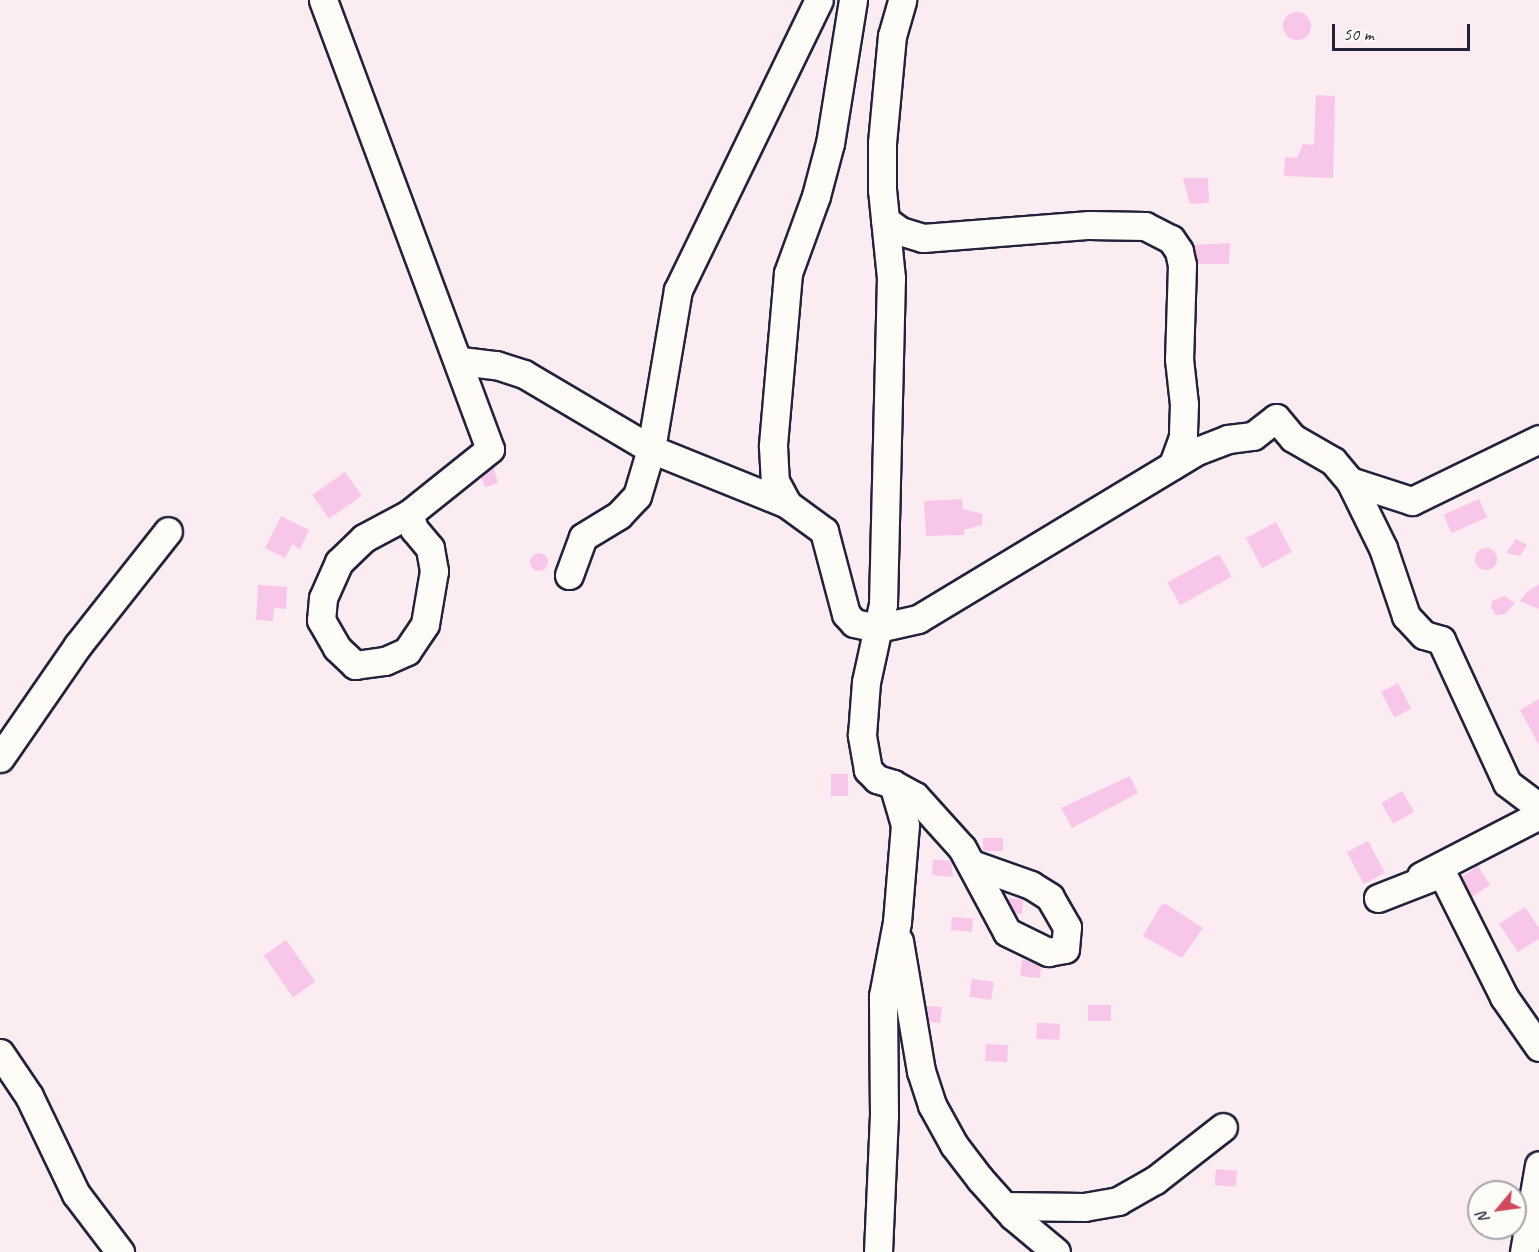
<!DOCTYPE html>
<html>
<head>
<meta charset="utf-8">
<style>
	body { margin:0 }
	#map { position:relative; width:1539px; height:1252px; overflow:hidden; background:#fbecf2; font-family:Caveat,sans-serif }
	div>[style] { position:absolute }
	.building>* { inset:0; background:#f7c6e8; transform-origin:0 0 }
	.round { border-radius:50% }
	.roads { filter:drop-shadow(2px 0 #22223b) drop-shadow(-2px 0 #22223b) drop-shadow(0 2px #22223b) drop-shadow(0 -2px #22223b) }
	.minor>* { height:27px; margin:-13.5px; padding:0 13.5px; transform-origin:13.5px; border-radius:13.5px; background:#fdfcf7 }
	span { translate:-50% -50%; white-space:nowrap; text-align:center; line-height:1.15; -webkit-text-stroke:6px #fdfcf7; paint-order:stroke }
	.north { position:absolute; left:1467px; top:1180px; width:60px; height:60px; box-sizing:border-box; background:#fdfcf7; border:2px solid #a5a5ac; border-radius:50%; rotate:241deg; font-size:16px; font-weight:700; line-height:24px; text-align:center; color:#22223b }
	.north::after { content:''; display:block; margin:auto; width:21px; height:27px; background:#d1495b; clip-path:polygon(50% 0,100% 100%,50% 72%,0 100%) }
	.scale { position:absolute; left:1332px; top:24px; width:138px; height:27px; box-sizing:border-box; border:3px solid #22223b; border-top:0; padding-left:8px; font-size:18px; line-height:21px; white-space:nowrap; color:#22223b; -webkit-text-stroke:4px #fdfcf7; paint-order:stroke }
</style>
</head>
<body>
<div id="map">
	<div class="building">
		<div class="round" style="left:1283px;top:12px;width:28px;height:28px"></div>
		<div style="clip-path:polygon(1316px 95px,1335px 96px,1333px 178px,1284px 176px,1285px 157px,1297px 158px,1303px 144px,1314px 145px)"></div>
		<div style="clip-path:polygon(1183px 178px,1208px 178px,1209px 203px,1190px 204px)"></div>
		<div style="clip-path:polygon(1230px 243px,1229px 264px,1198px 264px,1193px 245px)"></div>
		<div style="clip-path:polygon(493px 467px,498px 483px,485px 487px,481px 477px)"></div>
		<div style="left:345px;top:472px;width:29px;height:40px;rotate:55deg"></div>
		<div style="clip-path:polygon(962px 499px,963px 509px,982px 514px,982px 525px,964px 530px,964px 535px,926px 536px,924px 501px)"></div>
		<div style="left:1479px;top:499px;width:20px;height:39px;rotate:66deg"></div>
		<div style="clip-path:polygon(281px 516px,309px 530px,300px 549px,292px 544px,285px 558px,265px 548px)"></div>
		<div style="left:1276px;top:522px;width:34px;height:34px;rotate:62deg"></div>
		<div style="clip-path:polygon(1516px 539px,1527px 545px,1520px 556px,1506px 553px)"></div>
		<div class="round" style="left:1475px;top:548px;width:22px;height:22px"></div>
		<div class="round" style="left:530px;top:553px;width:18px;height:18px"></div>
		<div style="left:1219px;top:554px;width:26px;height:59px;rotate:61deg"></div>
		<div style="clip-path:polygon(1539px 584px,1539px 609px,1520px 601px,1527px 592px)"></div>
		<div style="clip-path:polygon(258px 585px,287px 587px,286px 609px,274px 608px,273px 621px,256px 620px)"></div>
		<div style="clip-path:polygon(1504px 596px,1515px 603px,1505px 614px,1496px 615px,1491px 608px,1492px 601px)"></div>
		<div style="left:1398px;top:683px;width:29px;height:19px;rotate:63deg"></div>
		<div style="clip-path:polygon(1539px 699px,1539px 745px,1520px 710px)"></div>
		<div style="left:831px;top:774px;width:17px;height:22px"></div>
		<div style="clip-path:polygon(1130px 776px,1138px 793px,1072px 828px,1061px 808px)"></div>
		<div style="left:1402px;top:791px;width:24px;height:24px;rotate:60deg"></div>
		<div style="left:983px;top:838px;width:20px;height:13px"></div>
		<div style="left:1368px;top:841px;width:36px;height:24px;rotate:62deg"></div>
		<div style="clip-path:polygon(933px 859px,951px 861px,953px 877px,932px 875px)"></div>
		<div style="clip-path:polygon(1478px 866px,1490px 885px,1472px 897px,1462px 877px)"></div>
		<div style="clip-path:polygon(1007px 898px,1023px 899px,1022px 914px,1015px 914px)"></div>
		<div style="clip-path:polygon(1166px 904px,1203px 928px,1182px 958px,1143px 936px,1161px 905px)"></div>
		<div style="clip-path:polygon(1525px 907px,1539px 928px,1539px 939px,1518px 952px,1499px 924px)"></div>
		<div style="left:952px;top:917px;width:21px;height:13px;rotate:5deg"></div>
		<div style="left:286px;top:940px;width:51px;height:27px;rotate:55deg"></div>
		<div style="clip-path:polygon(1022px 959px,1041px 966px,1040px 978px,1020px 976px)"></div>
		<div style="left:972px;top:979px;width:22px;height:18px;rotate:8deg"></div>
		<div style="left:1088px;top:1005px;width:23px;height:16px"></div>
		<div style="clip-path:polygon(926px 1006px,942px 1007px,940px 1023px,929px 1022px)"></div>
		<div style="left:1037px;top:1023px;width:23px;height:16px;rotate:2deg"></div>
		<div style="left:986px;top:1044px;width:22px;height:17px;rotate:3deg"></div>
		<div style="left:1216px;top:1169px;width:21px;height:16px;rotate:5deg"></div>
	</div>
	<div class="roads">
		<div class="minor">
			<div style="left:323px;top:0;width:479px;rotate:69.6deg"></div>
			<div style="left:490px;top:449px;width:104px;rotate:141.3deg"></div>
			<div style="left:409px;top:514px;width:51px;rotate:151.9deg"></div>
			<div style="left:364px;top:538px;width:35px;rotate:136deg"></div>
			<div style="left:339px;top:562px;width:39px;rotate:114deg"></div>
			<div style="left:323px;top:598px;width:22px;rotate:95deg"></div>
			<div style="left:321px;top:620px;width:32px;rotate:60deg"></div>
			<div style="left:337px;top:648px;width:25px;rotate:43deg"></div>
			<div style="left:355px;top:665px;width:30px;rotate:-8deg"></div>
			<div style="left:385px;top:661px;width:24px;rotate:-24deg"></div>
			<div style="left:407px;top:651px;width:32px;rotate:-56deg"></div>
			<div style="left:425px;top:624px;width:54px;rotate:-80.4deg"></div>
			<div style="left:434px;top:571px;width:23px;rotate:-100deg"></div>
			<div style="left:430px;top:548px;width:25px;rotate:-130deg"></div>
			<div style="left:414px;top:529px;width:16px;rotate:-108deg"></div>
			<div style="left:853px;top:0;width:145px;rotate:99.1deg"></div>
			<div style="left:830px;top:143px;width:55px;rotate:104.8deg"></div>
			<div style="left:816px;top:196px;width:82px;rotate:110deg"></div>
			<div style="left:788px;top:273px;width:174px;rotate:95deg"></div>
			<div style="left:773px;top:446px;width:35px;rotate:87deg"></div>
			<div style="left:775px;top:481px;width:26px;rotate:62deg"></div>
			<div style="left:787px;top:504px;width:46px;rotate:36.1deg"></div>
			<div style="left:824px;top:531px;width:86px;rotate:75.2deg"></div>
			<div style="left:846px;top:614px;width:12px;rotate:48deg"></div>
			<div style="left:854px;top:623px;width:25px;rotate:12deg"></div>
			<div style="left:878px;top:628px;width:41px;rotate:-12.7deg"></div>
			<div style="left:918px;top:619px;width:326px;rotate:-31.1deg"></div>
			<div style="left:1197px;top:451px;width:33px;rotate:-21deg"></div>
			<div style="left:1228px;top:439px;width:25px;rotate:-7deg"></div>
			<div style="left:1253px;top:436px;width:29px;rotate:-38deg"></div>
			<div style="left:1276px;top:418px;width:26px;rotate:50deg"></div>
			<div style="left:1293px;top:438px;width:46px;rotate:29.9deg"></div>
			<div style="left:1333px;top:461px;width:26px;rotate:50deg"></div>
			<div style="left:1350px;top:481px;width:75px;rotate:63.8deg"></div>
			<div style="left:1383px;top:548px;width:72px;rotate:71.3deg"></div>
			<div style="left:1406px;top:616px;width:26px;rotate:47deg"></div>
			<div style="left:1424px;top:635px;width:18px;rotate:16deg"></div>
			<div style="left:1441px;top:640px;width:157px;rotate:65.2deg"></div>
			<div style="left:1507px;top:783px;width:40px;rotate:37deg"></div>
			<div style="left:885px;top:220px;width:19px;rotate:36deg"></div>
			<div style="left:900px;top:231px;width:24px;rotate:17deg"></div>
			<div style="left:923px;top:238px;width:167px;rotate:-4.5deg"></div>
			<div style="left:1089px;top:225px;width:56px;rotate:1deg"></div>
			<div style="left:1145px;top:226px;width:29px;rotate:27deg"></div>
			<div style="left:1171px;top:239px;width:14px;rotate:56deg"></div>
			<div style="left:1179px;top:251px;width:14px;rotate:78deg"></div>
			<div style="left:1182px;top:265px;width:94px;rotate:91.8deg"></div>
			<div style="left:1179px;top:359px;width:45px;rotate:83.7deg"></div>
			<div style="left:1184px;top:404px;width:33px;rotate:92deg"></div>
			<div style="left:1183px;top:437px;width:30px;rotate:110deg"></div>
			<div style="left:461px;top:361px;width:35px;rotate:7deg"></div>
			<div style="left:496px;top:365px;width:29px;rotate:18deg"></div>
			<div style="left:524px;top:374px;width:147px;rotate:30.6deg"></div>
			<div style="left:651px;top:449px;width:161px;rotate:-80.4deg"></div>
			<div style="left:678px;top:290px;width:322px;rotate:-64.1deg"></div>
			<div style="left:1350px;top:481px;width:65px;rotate:17.9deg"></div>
			<div style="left:1412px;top:501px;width:141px;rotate:-26deg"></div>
			<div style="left:569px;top:575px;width:40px;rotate:-69.8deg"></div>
			<div style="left:583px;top:537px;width:42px;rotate:-31.4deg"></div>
			<div style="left:619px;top:515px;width:26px;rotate:-47deg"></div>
			<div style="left:637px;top:496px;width:49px;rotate:-73.4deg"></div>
			<div style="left:651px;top:449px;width:147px;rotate:22deg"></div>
			<div style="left:0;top:758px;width:137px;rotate:-55.4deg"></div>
			<div style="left:78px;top:645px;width:145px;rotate:-51.7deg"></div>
			<div style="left:893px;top:784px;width:25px;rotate:29deg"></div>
			<div style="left:915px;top:796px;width:70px;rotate:47.9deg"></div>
			<div style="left:962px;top:848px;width:95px;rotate:61.8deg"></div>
			<div style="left:1007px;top:932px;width:46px;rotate:26deg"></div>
			<div style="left:1048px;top:952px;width:17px;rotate:-10deg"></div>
			<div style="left:1065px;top:949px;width:22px;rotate:-85deg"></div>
			<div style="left:1067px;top:927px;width:34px;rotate:-120deg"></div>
			<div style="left:1050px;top:897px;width:22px;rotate:-148deg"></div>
			<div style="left:1031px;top:885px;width:63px;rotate:-160.4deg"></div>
			<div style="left:1421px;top:876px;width:133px;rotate:-27.3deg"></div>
			<div style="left:1378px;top:898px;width:69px;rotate:-21.3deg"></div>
			<div style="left:1442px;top:873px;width:139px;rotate:63.4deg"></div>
			<div style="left:1504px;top:997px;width:61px;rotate:55deg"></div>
			<div style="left:899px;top:941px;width:132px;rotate:80.4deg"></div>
			<div style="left:921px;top:1071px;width:36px;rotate:72deg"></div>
			<div style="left:932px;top:1105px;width:46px;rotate:61.2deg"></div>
			<div style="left:954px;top:1145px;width:43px;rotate:52.6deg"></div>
			<div style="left:980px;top:1179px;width:50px;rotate:48.3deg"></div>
			<div style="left:1013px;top:1216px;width:56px;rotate:39.9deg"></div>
			<div style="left:0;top:1053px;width:52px;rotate:56deg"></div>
			<div style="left:29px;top:1096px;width:109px;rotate:64.4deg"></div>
			<div style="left:76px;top:1194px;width:73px;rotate:52.8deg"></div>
			<div style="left:1004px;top:1206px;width:80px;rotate:0.7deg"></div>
			<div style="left:1084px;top:1207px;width:35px;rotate:-10deg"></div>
			<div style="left:1118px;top:1201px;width:43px;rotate:-29.6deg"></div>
			<div style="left:1155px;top:1180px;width:86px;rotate:-37.9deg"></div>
			<div style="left:878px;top:1252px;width:136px;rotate:-87.5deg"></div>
			<div style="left:884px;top:1116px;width:120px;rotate:-90.5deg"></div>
			<div style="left:883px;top:996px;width:75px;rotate:-79.3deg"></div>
			<div style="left:897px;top:922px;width:97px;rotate:-85.3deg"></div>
			<div style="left:905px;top:825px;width:43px;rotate:-106.3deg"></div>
			<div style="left:893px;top:784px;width:17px;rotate:-163deg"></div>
			<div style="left:877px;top:779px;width:13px;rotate:-135deg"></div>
			<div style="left:868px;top:770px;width:36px;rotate:-100deg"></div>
			<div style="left:862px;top:735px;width:53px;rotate:-85.7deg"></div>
			<div style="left:866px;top:682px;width:80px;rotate:-77.7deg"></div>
			<div style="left:883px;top:604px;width:326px;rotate:-88.6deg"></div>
			<div style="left:891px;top:278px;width:88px;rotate:-95.8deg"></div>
			<div style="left:882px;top:190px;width:47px;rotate:-90deg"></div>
			<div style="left:882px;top:143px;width:107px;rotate:-84.7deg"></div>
			<div style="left:892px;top:36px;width:37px;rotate:-74deg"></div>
			<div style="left:1524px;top:1252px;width:88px;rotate:-80.2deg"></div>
		</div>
	</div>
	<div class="north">N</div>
	<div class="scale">50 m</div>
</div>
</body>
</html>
